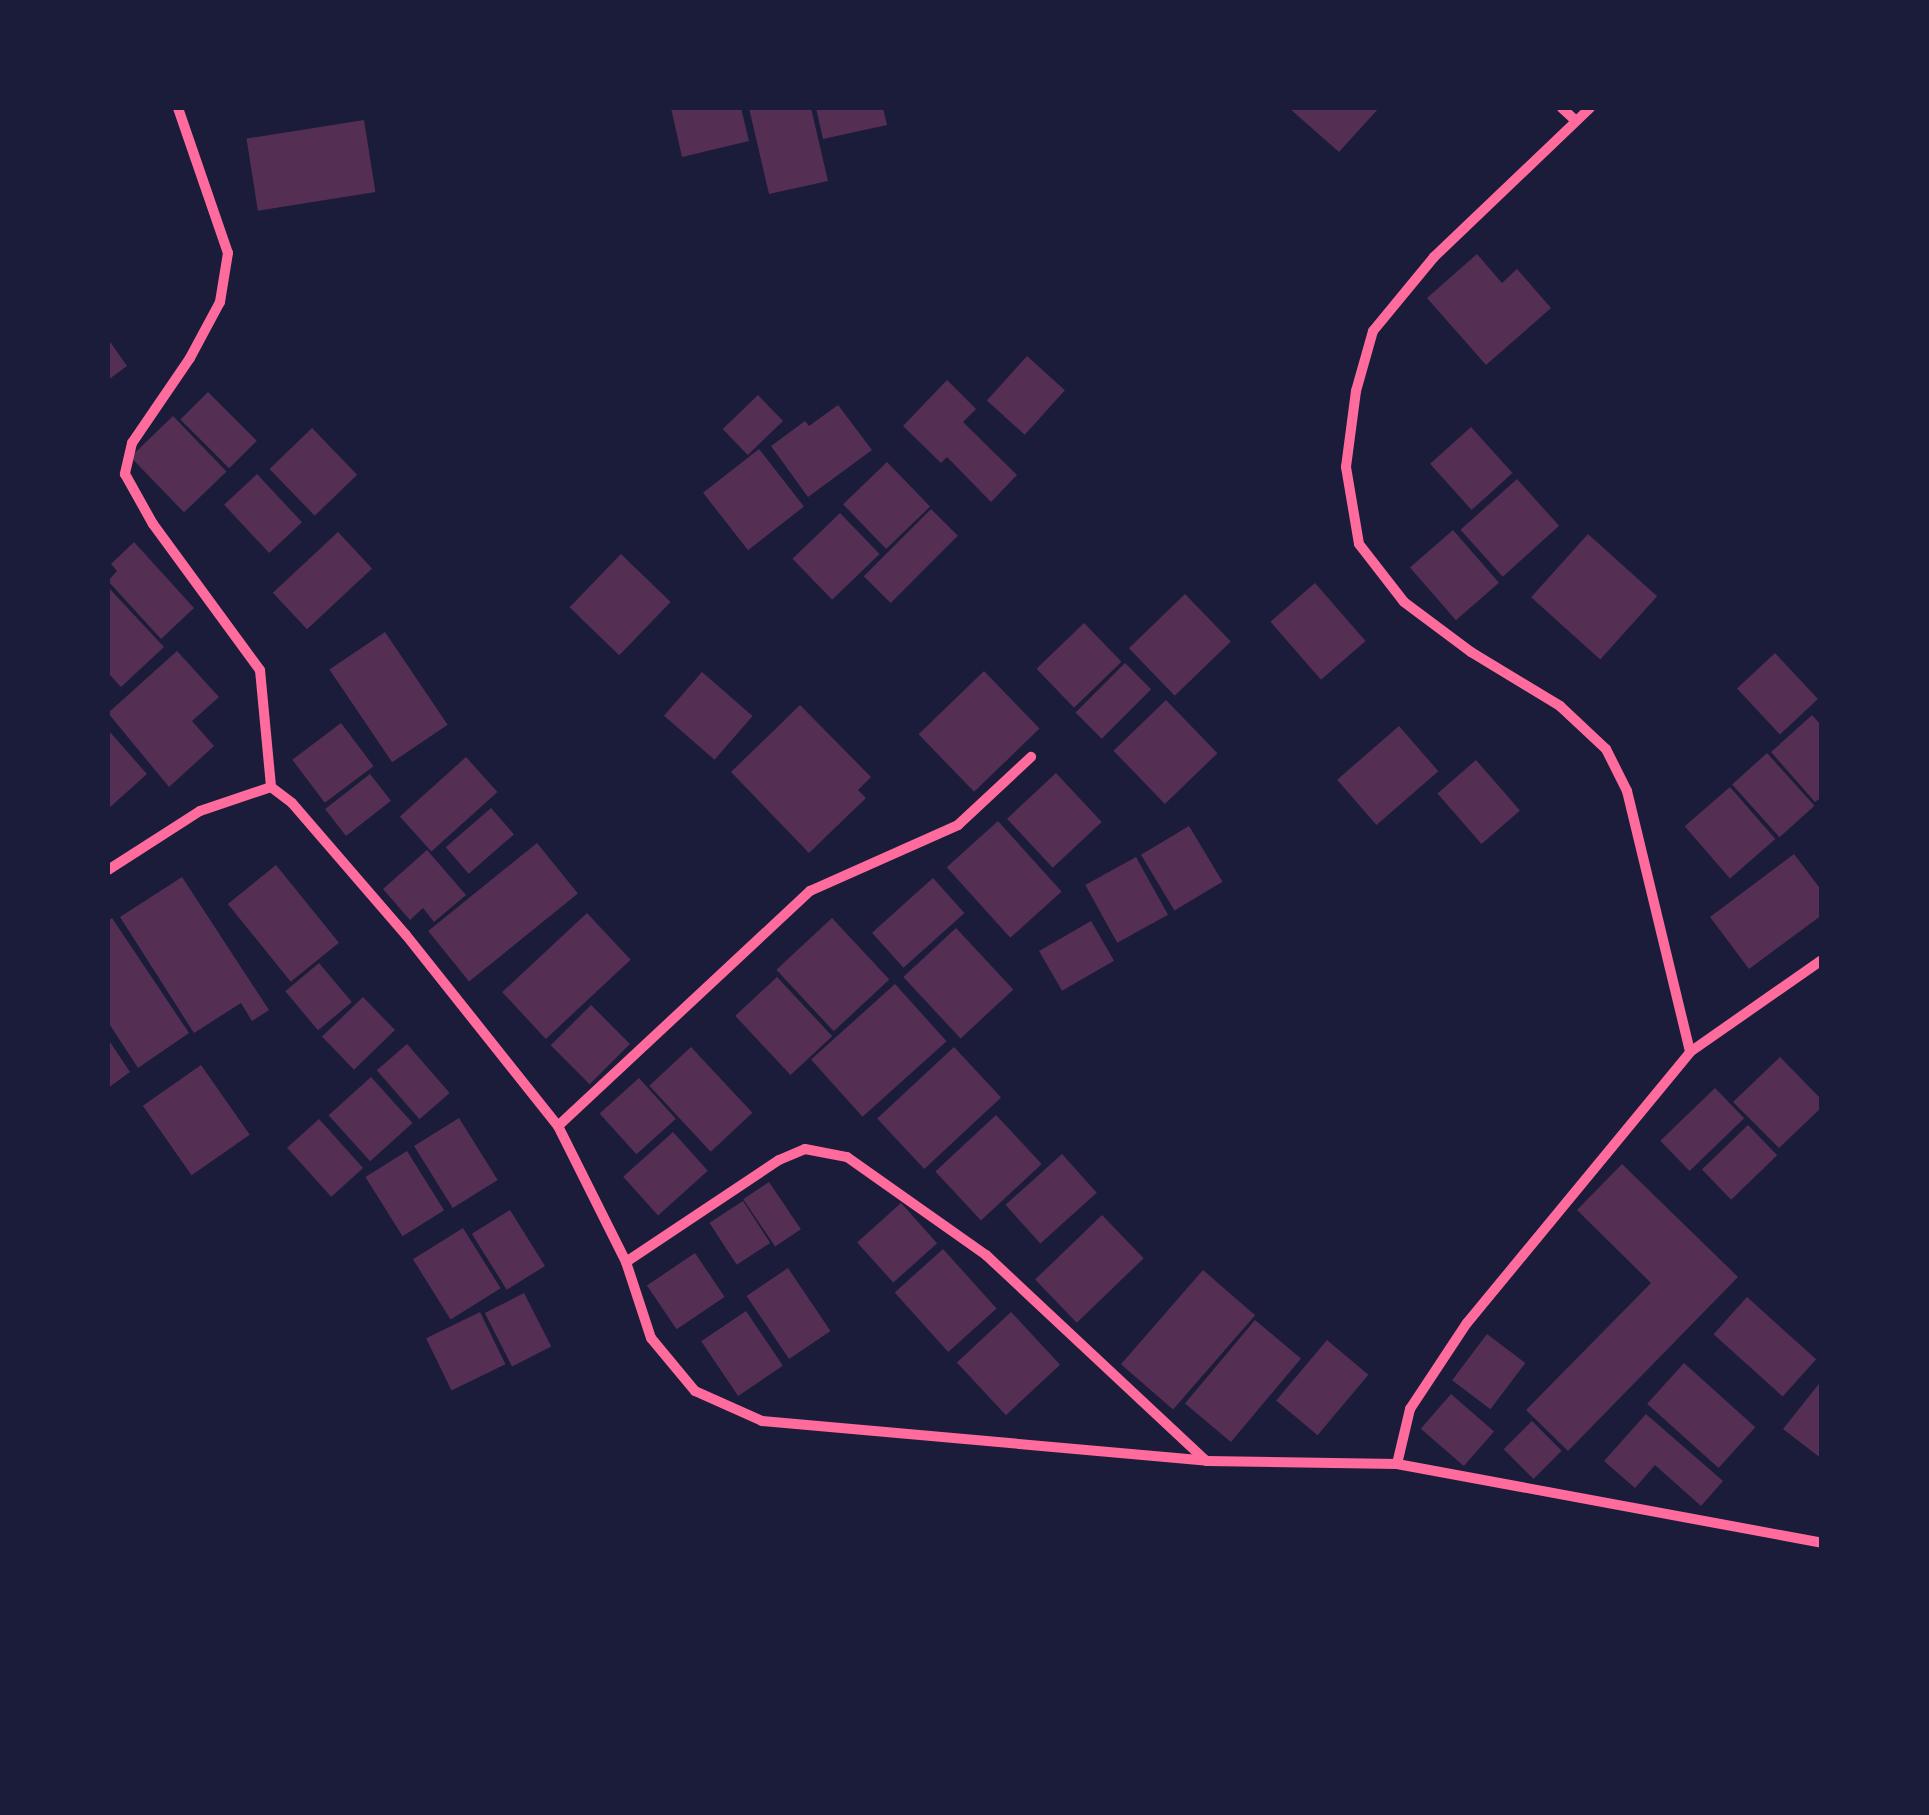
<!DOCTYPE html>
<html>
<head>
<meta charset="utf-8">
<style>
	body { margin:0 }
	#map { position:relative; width:1929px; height:1815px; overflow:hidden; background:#1b1b3a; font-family:Arial,sans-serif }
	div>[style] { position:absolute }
	.building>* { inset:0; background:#542f53; transform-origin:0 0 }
	.minor>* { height:10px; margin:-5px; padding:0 5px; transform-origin:5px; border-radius:5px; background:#ff6b9d }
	span { translate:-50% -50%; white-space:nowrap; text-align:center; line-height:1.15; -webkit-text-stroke:8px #1b1b3a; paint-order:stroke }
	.frame { position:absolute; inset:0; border:110px solid #1b1b3a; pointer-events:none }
</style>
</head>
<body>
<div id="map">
	<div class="building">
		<div style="clip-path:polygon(671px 108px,741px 108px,749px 141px,682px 157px)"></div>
		<div style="clip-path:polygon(749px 108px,811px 108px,828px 181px,769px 194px)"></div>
		<div style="clip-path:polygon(816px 108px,883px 108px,887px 125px,823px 139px)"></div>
		<div style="clip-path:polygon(1289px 108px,1379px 108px,1339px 152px)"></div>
		<div style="left:364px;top:120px;width:73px;height:119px;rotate:81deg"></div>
		<div style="clip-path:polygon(1477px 254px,1502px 283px,1517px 269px,1551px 308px,1486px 365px,1427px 298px)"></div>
		<div style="clip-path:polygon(108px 339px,127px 366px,108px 380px)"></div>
		<div style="left:1027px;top:356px;width:51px;height:60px;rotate:42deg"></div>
		<div style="clip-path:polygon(947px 380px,976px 409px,963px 422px,1017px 475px,991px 502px,947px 457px,941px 463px,903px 426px)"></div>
		<div style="left:208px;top:392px;width:69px;height:39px;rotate:45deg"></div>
		<div style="left:758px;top:395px;width:36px;height:49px;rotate:46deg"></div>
		<div style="clip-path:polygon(838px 405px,872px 450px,808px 497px,771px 446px,805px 421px,809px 426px)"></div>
		<div style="left:173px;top:416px;width:77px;height:59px;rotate:46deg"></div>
		<div style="left:1471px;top:427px;width:62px;height:55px;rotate:48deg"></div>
		<div style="left:312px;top:428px;width:65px;height:59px;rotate:46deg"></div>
		<div style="left:759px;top:449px;width:73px;height:71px;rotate:52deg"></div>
		<div style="left:887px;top:462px;width:62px;height:61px;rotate:46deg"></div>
		<div style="left:257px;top:474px;width:66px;height:45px;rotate:47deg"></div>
		<div style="left:1517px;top:479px;width:63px;height:76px;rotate:48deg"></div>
		<div style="left:931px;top:509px;width:38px;height:95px;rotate:45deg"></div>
		<div style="left:840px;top:513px;width:57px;height:66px;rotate:46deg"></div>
		<div style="left:1453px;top:530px;width:70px;height:57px;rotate:49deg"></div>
		<div style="left:338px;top:532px;width:50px;height:89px;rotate:47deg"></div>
		<div style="left:1588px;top:534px;width:93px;height:85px;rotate:42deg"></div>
		<div style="clip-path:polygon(134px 542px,194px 608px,161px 639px,108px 581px,117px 571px,111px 564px)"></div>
		<div style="left:621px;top:554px;width:69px;height:74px;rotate:44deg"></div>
		<div style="left:1315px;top:583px;width:77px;height:59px;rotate:49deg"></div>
		<div style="clip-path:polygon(108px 587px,164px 647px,121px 687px,108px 673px)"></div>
		<div style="left:1185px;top:594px;width:66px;height:78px;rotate:46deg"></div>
		<div style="left:1084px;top:623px;width:54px;height:66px;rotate:46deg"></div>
		<div style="left:385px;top:632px;width:112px;height:67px;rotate:56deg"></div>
		<div style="clip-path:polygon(177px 651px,219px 697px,192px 721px,214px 746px,169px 787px,108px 713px)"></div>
		<div style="left:1775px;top:653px;width:63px;height:52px;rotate:47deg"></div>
		<div style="left:1125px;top:663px;width:37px;height:70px;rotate:45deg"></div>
		<div style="left:984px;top:671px;width:80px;height:91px;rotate:46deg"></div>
		<div style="left:702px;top:672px;width:67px;height:58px;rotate:41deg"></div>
		<div style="left:1166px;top:700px;width:74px;height:73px;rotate:46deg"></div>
		<div style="clip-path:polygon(800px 705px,871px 777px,858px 790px,866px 798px,809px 853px,731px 772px)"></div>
		<div style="clip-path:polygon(1812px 715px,1822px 726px,1822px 797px,1815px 802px,1771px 752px)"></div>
		<div style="left:341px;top:723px;width:54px;height:61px;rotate:53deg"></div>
		<div style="left:1399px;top:726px;width:60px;height:82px;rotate:49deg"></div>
		<div style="clip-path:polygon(108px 730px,147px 774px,108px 809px)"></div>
		<div style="left:1767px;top:753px;width:71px;height:47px;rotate:48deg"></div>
		<div style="left:466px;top:757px;width:47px;height:89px;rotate:48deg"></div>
		<div style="left:1476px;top:760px;width:67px;height:51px;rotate:49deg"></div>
		<div style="left:1056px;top:773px;width:67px;height:67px;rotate:47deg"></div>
		<div style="left:370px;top:774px;width:34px;height:57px;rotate:52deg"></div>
		<div style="left:1730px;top:787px;width:69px;height:60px;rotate:49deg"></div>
		<div style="left:491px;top:808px;width:35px;height:60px;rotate:49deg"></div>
		<div style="left:998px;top:821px;width:95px;height:69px;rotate:48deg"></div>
		<div style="left:1189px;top:826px;width:65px;height:56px;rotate:59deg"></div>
		<div style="left:537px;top:843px;width:65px;height:140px;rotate:51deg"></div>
		<div style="clip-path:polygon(427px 850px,466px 895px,434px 922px,423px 908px,410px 920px,383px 889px)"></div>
		<div style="clip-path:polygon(1794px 854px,1822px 891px,1822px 915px,1749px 969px,1710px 917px)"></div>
		<div style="left:1136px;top:857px;width:66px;height:58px;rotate:61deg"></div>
		<div style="left:276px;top:865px;width:100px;height:62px;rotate:51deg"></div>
		<div style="clip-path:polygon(182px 877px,269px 1010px,252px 1021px,241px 1003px,194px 1033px,120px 917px)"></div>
		<div style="left:933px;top:878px;width:47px;height:82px;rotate:48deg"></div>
		<div style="left:587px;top:913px;width:64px;height:116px;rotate:47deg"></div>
		<div style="clip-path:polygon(112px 918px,189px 1033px,138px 1068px,108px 1022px,108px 921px)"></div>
		<div style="left:832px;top:918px;width:84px;height:76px;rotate:47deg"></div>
		<div style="left:1091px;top:921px;width:46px;height:60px;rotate:60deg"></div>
		<div style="left:956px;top:928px;width:84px;height:72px;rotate:47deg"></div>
		<div style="left:319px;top:963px;width:51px;height:44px;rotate:50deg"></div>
		<div style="left:777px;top:977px;width:81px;height:57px;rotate:47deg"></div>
		<div style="left:895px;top:984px;width:77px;height:113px;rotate:48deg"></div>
		<div style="left:363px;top:997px;width:46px;height:57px;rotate:46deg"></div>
		<div style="left:591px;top:1005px;width:55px;height:57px;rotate:45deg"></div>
		<div style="clip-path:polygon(108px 1039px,130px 1072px,108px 1088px)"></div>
		<div style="left:407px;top:1044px;width:65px;height:40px;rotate:49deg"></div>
		<div style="left:691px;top:1047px;width:90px;height:57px;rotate:47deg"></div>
		<div style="left:954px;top:1047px;width:69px;height:105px;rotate:47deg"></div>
		<div style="clip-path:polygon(1780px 1057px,1822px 1100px,1822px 1107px,1779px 1148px,1733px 1102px)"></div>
		<div style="left:201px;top:1065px;width:85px;height:71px;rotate:55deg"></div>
		<div style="left:371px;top:1077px;width:62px;height:57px;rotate:48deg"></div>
		<div style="left:639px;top:1078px;width:55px;height:53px;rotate:48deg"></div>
		<div style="left:1715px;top:1088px;width:42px;height:76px;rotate:46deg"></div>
		<div style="left:996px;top:1115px;width:67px;height:83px;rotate:47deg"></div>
		<div style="left:459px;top:1118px;width:73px;height:53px;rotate:58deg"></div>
		<div style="left:319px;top:1119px;width:66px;height:43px;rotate:48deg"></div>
		<div style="left:1748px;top:1125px;width:42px;height:64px;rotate:46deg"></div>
		<div style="left:673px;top:1132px;width:52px;height:67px;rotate:48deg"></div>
		<div style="left:407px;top:1151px;width:70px;height:49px;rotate:58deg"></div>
		<div style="left:1062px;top:1154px;width:52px;height:76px;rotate:48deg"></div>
		<div style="clip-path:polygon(1622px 1164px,1738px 1277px,1568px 1451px,1526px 1410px,1651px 1283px,1577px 1210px)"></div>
		<div style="left:769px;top:1182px;width:57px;height:31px;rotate:56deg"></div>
		<div style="left:743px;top:1201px;width:50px;height:40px;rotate:57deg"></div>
		<div style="left:901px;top:1203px;width:54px;height:59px;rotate:48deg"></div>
		<div style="left:510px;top:1210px;width:66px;height:45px;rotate:58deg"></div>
		<div style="left:1102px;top:1215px;width:60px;height:93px;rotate:46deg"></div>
		<div style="left:463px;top:1228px;width:71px;height:59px;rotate:58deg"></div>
		<div style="left:943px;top:1249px;width:80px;height:65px;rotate:48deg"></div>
		<div style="left:695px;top:1253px;width:53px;height:58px;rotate:56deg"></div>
		<div style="left:788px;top:1268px;width:76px;height:50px;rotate:56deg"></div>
		<div style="left:1203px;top:1270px;width:69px;height:125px;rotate:41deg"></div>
		<div style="left:524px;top:1293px;width:60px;height:44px;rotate:63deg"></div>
		<div style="left:1747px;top:1297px;width:93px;height:50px;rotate:42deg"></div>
		<div style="left:746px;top:1311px;width:66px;height:54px;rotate:56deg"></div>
		<div style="left:480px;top:1312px;width:58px;height:60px;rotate:64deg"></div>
		<div style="left:1011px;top:1312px;width:72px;height:74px;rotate:47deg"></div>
		<div style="left:1255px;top:1320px;width:60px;height:109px;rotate:40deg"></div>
		<div style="left:1487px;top:1334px;width:48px;height:58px;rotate:37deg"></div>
		<div style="left:1327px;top:1340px;width:54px;height:79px;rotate:40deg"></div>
		<div style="left:1684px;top:1363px;width:96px;height:55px;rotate:42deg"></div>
		<div style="clip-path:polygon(1822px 1380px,1822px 1459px,1783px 1429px)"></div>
		<div style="left:1451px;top:1394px;width:57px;height:46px;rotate:41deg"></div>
		<div style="clip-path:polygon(1646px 1414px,1723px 1481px,1701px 1506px,1655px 1465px,1635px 1488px,1604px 1461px)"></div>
		<div style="left:1532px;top:1421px;width:42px;height:40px;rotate:45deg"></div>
	</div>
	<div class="minor">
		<div style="left:178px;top:108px;width:153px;rotate:71deg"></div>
		<div style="left:228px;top:253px;width:50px;rotate:99.3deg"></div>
		<div style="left:220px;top:302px;width:64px;rotate:118.2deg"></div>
		<div style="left:190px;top:358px;width:103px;rotate:124.3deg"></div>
		<div style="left:132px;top:443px;width:32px;rotate:103deg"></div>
		<div style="left:125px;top:474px;width:57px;rotate:60.8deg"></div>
		<div style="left:153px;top:524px;width:181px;rotate:53.8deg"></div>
		<div style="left:260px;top:670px;width:118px;rotate:84.6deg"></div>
		<div style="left:1562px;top:108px;width:19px;rotate:43deg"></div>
		<div style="left:1590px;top:108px;width:216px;rotate:136.3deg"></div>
		<div style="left:1434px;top:257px;width:96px;rotate:129.5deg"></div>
		<div style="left:1373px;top:331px;width:62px;rotate:105.8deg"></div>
		<div style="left:1356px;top:391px;width:77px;rotate:97.5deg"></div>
		<div style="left:1346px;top:467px;width:78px;rotate:80.4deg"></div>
		<div style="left:1359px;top:544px;width:73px;rotate:52.2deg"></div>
		<div style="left:1404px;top:602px;width:84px;rotate:36.7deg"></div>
		<div style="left:1471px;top:652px;width:104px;rotate:31.2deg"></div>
		<div style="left:1560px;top:706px;width:63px;rotate:43.1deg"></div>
		<div style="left:1606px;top:749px;width:47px;rotate:63.4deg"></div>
		<div style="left:1627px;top:791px;width:268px;rotate:76.4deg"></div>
		<div style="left:108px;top:870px;width:109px;rotate:-32.7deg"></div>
		<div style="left:200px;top:811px;width:75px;rotate:-18.7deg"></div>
		<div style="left:271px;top:787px;width:26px;rotate:37deg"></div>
		<div style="left:292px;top:803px;width:174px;rotate:49.2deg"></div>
		<div style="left:406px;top:935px;width:244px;rotate:51.5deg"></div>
		<div style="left:558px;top:1126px;width:152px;rotate:63.4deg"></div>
		<div style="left:626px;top:1262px;width:80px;rotate:71.8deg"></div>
		<div style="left:651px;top:1338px;width:69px;rotate:50.3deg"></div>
		<div style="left:695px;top:1391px;width:73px;rotate:24.1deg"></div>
		<div style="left:762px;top:1421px;width:447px;rotate:5.1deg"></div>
		<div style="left:1207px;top:1461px;width:190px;rotate:0.9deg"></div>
		<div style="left:1397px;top:1464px;width:432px;rotate:10.5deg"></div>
		<div style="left:558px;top:1126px;width:345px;rotate:-43deg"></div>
		<div style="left:810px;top:891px;width:162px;rotate:-24deg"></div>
		<div style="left:958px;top:825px;width:100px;rotate:-43deg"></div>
		<div style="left:626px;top:1262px;width:184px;rotate:-33.7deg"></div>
		<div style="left:779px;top:1160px;width:28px;rotate:-23deg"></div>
		<div style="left:805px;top:1149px;width:43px;rotate:10.8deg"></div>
		<div style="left:847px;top:1157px;width:170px;rotate:35.2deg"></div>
		<div style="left:986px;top:1255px;width:301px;rotate:43.1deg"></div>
		<div style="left:1397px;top:1464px;width:57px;rotate:-76.7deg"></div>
		<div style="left:1410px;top:1409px;width:103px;rotate:-56.5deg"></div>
		<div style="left:1467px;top:1323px;width:351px;rotate:-50.5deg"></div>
		<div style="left:1690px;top:1052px;width:161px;rotate:-34.9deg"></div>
	</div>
	<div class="frame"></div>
</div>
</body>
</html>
